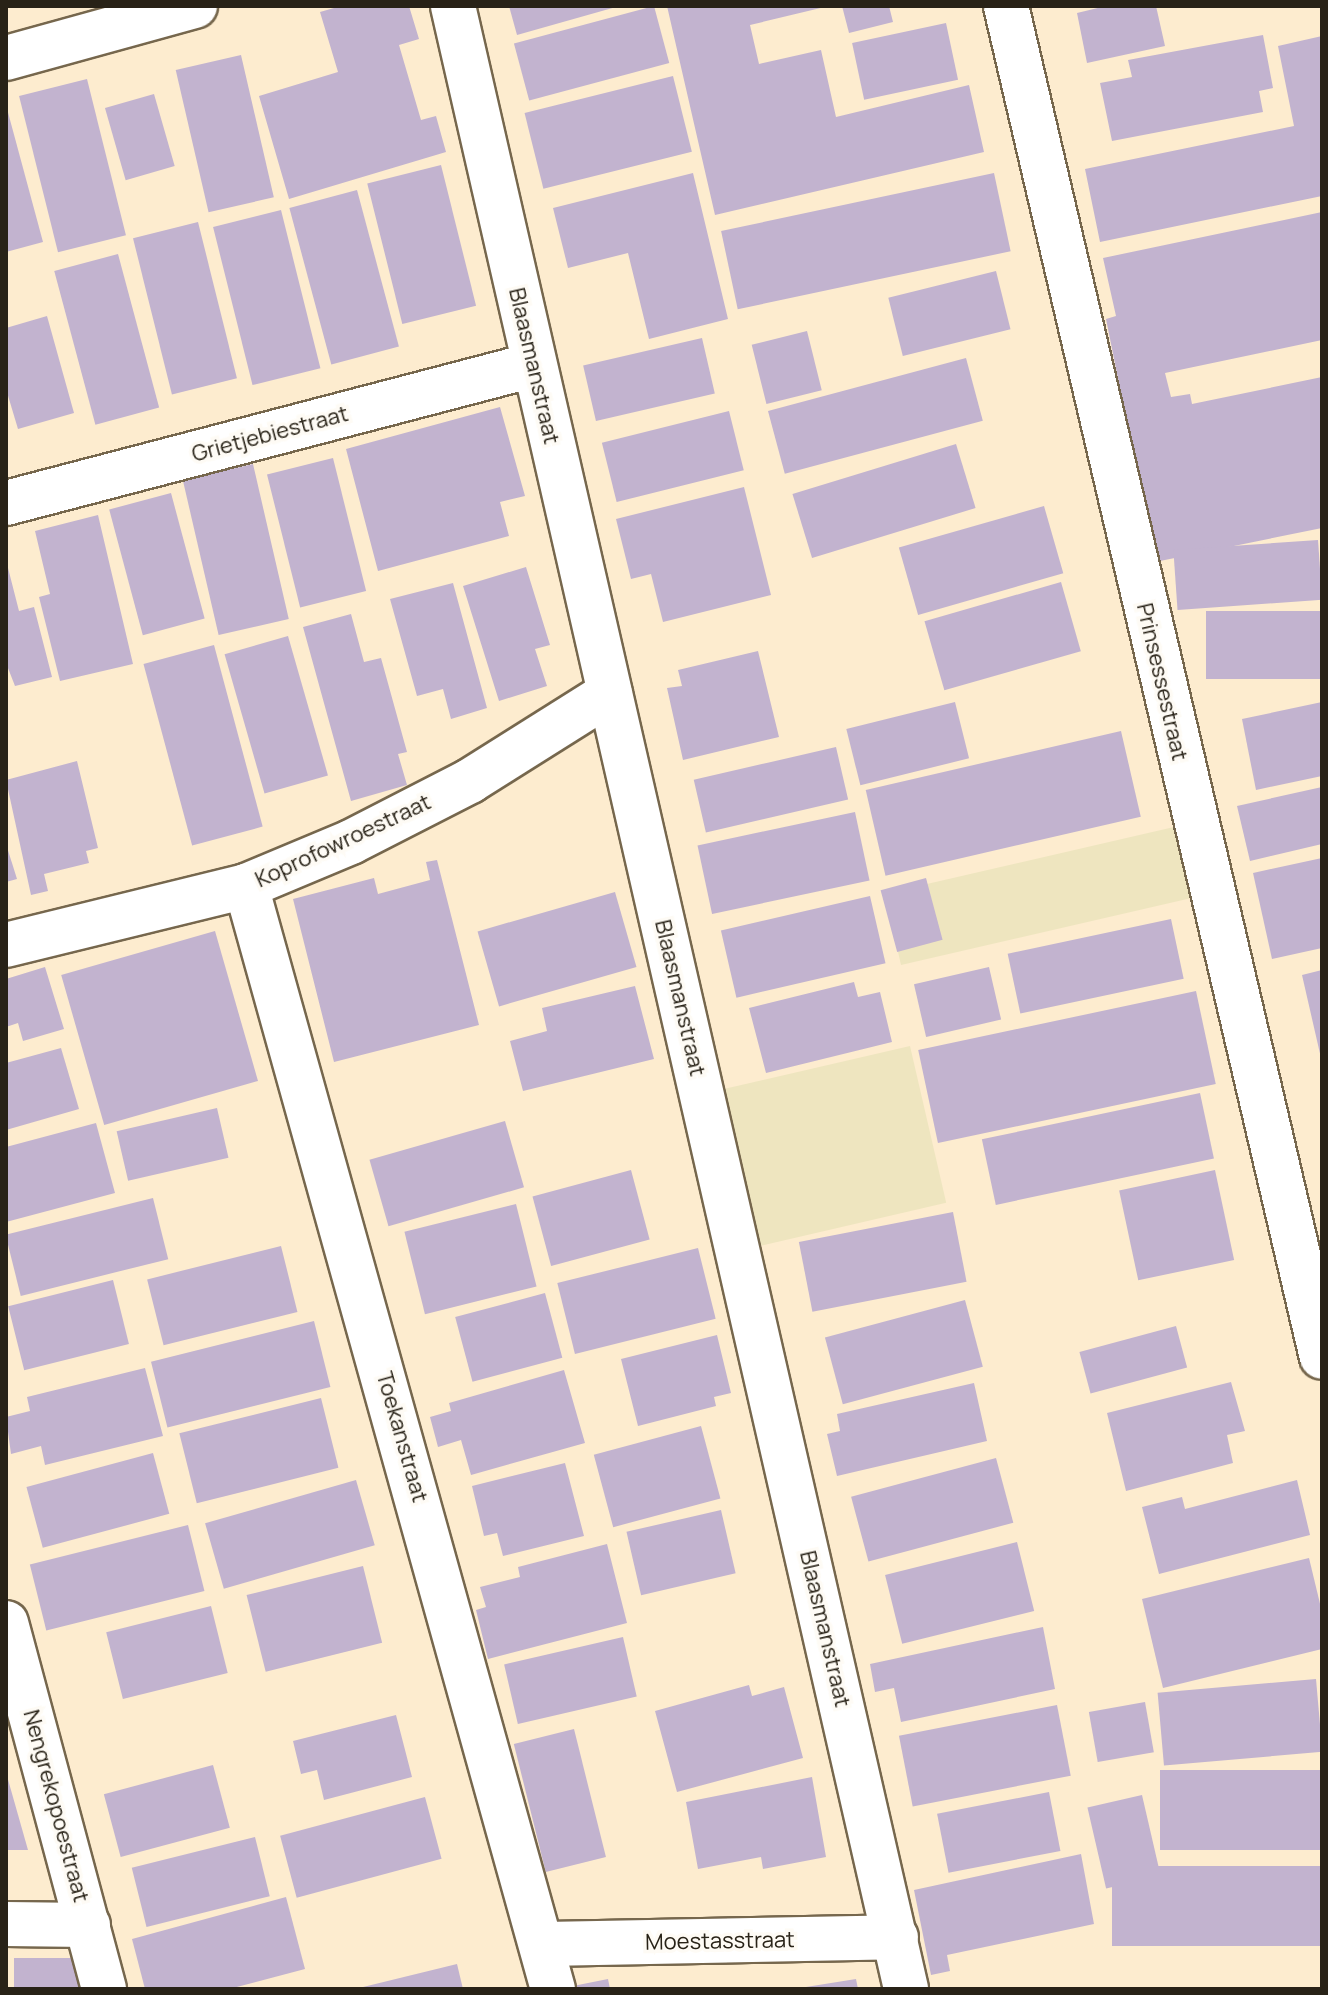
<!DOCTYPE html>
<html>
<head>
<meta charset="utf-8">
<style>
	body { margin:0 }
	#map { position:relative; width:1328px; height:1995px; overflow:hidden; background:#fdeccf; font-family:Manrope,sans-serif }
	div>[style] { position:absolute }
	.sand>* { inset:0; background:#eee5bf; transform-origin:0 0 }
	.building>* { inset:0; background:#c2b3cf; transform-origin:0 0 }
	.roads { filter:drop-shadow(2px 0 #76674d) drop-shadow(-2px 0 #76674d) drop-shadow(0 2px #76674d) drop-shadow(0 -2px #76674d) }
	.minor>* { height:44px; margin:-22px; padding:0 22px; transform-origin:22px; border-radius:22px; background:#fff }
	span { translate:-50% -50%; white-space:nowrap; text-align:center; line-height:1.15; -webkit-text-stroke:7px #fefbf5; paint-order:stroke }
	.street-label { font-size:22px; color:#282217 }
	.frame { position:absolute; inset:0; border:8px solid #282217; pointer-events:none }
</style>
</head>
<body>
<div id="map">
	<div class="sand">
		<div style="left:1174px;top:827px;width:73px;height:297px;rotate:77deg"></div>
		<div style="left:910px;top:1046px;width:161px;height:191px;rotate:77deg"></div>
	</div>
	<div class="building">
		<div style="clip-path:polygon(341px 6px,409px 6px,419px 39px,399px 45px,421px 120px,436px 116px,446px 152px,289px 199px,259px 96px,338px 72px,320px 12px)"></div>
		<div style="clip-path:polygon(509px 6px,615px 6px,616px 7px,517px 35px)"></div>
		<div style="left:654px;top:6px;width:59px;height:145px;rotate:75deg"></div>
		<div style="clip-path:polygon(667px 6px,829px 6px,750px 25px,759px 64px,821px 50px,836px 117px,969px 85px,984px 152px,715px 215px)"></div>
		<div style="clip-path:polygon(842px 6px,889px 6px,893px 22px,849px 33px)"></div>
		<div style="clip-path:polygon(1106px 6px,1156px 6px,1165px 46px,1087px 63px,1077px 13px)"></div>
		<div style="left:946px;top:23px;width:58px;height:96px;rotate:78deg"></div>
		<div style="clip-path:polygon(1263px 35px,1273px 88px,1259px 91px,1263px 112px,1112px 141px,1100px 83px,1132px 77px,1128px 60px)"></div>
		<div style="clip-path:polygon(1322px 36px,1322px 196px,1100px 242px,1085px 169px,1294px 126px,1278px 46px)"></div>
		<div style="left:241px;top:55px;width:146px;height:67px;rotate:77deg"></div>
		<div style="left:673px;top:76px;width:78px;height:153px;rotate:76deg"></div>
		<div style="left:87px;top:79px;width:161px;height:70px;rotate:76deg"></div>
		<div style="left:154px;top:94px;width:75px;height:51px;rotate:74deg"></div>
		<div style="clip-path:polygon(6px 105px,43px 242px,6px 252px)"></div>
		<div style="left:441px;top:165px;width:145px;height:76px;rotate:76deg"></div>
		<div style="clip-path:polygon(693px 173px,728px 319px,649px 339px,628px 253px,568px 268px,553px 208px)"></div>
		<div style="left:994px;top:173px;width:80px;height:279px;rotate:78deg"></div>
		<div style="left:357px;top:190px;width:162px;height:70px;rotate:75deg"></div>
		<div style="left:281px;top:210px;width:163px;height:70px;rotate:76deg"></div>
		<div style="clip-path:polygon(1322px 212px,1322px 340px,1165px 373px,1171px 397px,1190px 394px,1192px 404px,1322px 377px,1322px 528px,1155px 562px,1106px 319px,1116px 316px,1103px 258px)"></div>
		<div style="left:198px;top:222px;width:161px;height:67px;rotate:76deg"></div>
		<div style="left:118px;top:254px;width:159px;height:66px;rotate:75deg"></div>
		<div style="left:996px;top:271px;width:60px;height:111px;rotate:76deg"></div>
		<div style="clip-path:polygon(47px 316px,74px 413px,18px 429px,6px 389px,6px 328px)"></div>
		<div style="left:807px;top:331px;width:61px;height:57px;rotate:76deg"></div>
		<div style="left:702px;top:338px;width:57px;height:122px;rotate:77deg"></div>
		<div style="left:966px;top:358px;width:65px;height:205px;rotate:75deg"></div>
		<div style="clip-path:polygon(500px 407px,525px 496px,500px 502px,509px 536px,378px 571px,346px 449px)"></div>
		<div style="left:729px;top:411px;width:61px;height:131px;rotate:76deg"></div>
		<div style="left:956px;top:444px;width:67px;height:171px;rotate:73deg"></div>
		<div style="left:333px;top:458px;width:137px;height:68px;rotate:76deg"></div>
		<div style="left:253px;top:464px;width:159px;height:72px;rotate:77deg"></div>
		<div style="clip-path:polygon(744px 487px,771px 595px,663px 622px,651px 574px,631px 579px,616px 519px)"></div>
		<div style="left:171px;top:493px;width:130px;height:64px;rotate:75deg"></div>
		<div style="left:1044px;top:506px;width:70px;height:151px;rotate:74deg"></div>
		<div style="clip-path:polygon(98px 515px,133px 664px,60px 681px,39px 597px,50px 594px,35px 531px)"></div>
		<div style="left:1318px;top:540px;width:60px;height:145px;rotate:86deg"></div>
		<div style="clip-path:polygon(7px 564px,19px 611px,34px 607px,52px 677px,15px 686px,6px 663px)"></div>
		<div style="clip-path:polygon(526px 567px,550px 645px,535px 649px,547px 686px,499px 701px,463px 586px)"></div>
		<div style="left:1061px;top:582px;width:72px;height:142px;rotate:74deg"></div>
		<div style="clip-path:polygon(453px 583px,487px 708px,451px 719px,443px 689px,417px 696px,390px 599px)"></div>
		<div style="left:1322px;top:611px;width:68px;height:116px;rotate:90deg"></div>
		<div style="clip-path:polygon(351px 614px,364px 662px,381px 658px,407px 752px,398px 754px,407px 785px,351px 801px,303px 627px)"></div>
		<div style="left:288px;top:636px;width:145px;height:66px;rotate:74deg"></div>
		<div style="left:214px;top:645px;width:188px;height:73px;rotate:75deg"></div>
		<div style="clip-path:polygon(758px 651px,779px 737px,683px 760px,667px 688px,682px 686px,678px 670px)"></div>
		<div style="left:955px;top:702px;width:58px;height:112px;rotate:76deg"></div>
		<div style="clip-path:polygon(1322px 702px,1322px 776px,1256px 790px,1242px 719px)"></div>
		<div style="left:1121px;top:731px;width:88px;height:262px;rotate:77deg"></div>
		<div style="left:836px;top:747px;width:54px;height:146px;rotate:77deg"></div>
		<div style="clip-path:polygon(77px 761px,98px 848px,86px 851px,89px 863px,44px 874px,48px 891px,31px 895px,6px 780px)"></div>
		<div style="clip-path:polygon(1322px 787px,1322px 844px,1250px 861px,1237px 806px)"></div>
		<div style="left:855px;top:812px;width:70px;height:161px;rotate:78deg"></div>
		<div style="clip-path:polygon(6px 844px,17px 879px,6px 882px)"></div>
		<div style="clip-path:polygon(1322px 858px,1322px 948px,1272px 959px,1253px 873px)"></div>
		<div style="clip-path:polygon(437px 860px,479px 1025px,334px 1062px,293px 899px,374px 878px,378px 894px,430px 880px,426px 862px)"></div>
		<div style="left:926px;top:878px;width:64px;height:47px;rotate:75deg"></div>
		<div style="left:615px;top:892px;width:78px;height:143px;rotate:74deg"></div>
		<div style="left:870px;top:896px;width:69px;height:153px;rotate:77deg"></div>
		<div style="left:1171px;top:919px;width:61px;height:167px;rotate:78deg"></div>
		<div style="left:215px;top:931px;width:156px;height:160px;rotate:74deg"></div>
		<div style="clip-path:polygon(45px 967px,64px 1029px,23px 1041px,18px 1023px,6px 1027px,6px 979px)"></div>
		<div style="left:989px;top:967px;width:54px;height:77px;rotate:77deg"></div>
		<div style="clip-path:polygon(1322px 970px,1322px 1058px,1321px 1058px,1302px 975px)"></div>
		<div style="clip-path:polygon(854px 982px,858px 997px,880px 992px,892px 1042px,766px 1073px,749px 1008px)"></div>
		<div style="clip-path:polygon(635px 986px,654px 1059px,523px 1091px,510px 1041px,547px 1031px,542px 1008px)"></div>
		<div style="left:1196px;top:991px;width:95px;height:284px;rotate:78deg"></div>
		<div style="clip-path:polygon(61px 1048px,79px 1109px,6px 1130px,6px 1063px)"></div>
		<div style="left:1200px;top:1093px;width:67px;height:223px;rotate:78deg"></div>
		<div style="left:217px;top:1108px;width:51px;height:103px;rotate:77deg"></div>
		<div style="left:505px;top:1121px;width:69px;height:141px;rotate:74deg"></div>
		<div style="clip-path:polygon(96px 1123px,115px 1193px,6px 1222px,6px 1147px)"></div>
		<div style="left:631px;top:1170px;width:72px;height:102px;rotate:75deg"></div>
		<div style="left:1215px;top:1170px;width:92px;height:98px;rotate:78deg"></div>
		<div style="left:153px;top:1198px;width:63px;height:152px;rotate:76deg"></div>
		<div style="left:516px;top:1204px;width:85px;height:115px;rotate:76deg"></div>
		<div style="left:953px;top:1212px;width:71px;height:157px;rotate:79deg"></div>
		<div style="left:281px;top:1246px;width:68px;height:138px;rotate:76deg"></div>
		<div style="left:698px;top:1248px;width:73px;height:145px;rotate:76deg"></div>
		<div style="left:113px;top:1280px;width:66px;height:108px;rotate:76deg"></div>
		<div style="left:545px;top:1293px;width:67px;height:93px;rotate:75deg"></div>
		<div style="left:965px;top:1300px;width:69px;height:145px;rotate:75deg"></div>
		<div style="left:314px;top:1321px;width:68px;height:168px;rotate:76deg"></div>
		<div style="left:1176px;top:1326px;width:43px;height:100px;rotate:75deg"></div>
		<div style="clip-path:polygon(717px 1335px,731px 1393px,714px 1397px,716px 1406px,638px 1426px,621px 1359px)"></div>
		<div style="clip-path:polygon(145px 1368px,163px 1436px,45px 1465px,41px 1446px,11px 1454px,6px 1417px,30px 1411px,27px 1397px)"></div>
		<div style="clip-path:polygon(564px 1370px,585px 1443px,471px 1475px,461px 1440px,438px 1447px,430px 1417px,451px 1411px,449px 1403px)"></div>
		<div style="clip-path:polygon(1231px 1382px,1245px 1431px,1227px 1435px,1233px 1463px,1126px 1491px,1107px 1413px)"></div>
		<div style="clip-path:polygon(974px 1383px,987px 1441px,837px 1476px,827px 1434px,840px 1431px,837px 1414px)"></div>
		<div style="left:321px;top:1398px;width:72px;height:146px;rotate:76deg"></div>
		<div style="left:701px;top:1426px;width:75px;height:111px;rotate:75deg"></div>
		<div style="left:153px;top:1453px;width:63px;height:131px;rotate:75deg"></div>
		<div style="left:996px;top:1458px;width:67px;height:150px;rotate:75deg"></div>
		<div style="clip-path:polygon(565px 1463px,584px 1536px,503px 1556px,497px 1533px,484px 1536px,472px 1486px)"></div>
		<div style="left:356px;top:1480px;width:68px;height:157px;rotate:74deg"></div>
		<div style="clip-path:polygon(1297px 1480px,1310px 1535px,1159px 1574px,1142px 1507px,1182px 1497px,1185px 1509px)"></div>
		<div style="left:721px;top:1510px;width:65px;height:97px;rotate:77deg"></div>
		<div style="left:188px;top:1525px;width:68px;height:163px;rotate:76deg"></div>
		<div style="left:1017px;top:1542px;width:71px;height:136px;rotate:76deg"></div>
		<div style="clip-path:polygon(607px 1544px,627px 1623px,488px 1659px,476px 1610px,486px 1607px,480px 1587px,520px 1577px,518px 1567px)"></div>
		<div style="clip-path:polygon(1309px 1558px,1322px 1612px,1322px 1649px,1163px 1688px,1142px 1599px)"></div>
		<div style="left:363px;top:1566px;width:79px;height:120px;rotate:76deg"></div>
		<div style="left:211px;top:1606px;width:69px;height:108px;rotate:76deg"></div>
		<div style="clip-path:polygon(1043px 1627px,1055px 1689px,901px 1722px,894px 1688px,875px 1692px,870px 1664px)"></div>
		<div style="left:623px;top:1637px;width:61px;height:122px;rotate:77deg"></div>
		<div style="left:1316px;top:1679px;width:73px;height:159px;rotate:85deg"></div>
		<div style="clip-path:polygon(749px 1685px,752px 1696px,784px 1687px,803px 1758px,677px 1792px,655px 1711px)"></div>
		<div style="left:1145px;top:1702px;width:51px;height:57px;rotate:80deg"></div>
		<div style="left:1057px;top:1705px;width:72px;height:161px;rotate:79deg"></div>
		<div style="clip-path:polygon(396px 1715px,412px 1777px,324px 1800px,317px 1770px,301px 1774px,293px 1741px)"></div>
		<div style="left:574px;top:1729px;width:132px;height:62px;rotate:76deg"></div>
		<div style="left:213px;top:1765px;width:65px;height:113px;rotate:75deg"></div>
		<div style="left:1322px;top:1770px;width:80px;height:162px;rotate:90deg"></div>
		<div style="clip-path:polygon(7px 1776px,28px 1850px,6px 1850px)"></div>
		<div style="clip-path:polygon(812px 1777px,826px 1857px,763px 1869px,761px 1857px,698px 1869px,686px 1802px)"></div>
		<div style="left:1049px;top:1792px;width:60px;height:114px;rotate:79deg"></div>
		<div style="left:1142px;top:1795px;width:83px;height:56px;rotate:77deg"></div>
		<div style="left:425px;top:1797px;width:64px;height:150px;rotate:75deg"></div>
		<div style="left:255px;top:1837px;width:61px;height:127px;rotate:76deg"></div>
		<div style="clip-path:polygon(1081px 1854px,1094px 1924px,947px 1955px,950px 1971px,931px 1975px,914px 1890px)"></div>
		<div style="left:1322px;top:1866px;width:80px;height:210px;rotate:90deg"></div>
		<div style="clip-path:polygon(286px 1897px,305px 1969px,229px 1989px,145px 1989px,132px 1939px)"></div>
		<div style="left:85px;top:1958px;width:31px;height:71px;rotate:90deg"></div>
		<div style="clip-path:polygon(457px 1964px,463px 1989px,359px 1989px,359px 1988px)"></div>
		<div style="clip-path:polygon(608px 1979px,610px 1989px,574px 1989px,573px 1986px)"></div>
		<div style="clip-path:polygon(856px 1979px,858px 1989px,807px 1989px,806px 1987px)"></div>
	</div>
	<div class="roads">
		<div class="minor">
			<div style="left:453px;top:6px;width:2034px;rotate:77.13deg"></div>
			<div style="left:1006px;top:6px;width:1387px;rotate:76.84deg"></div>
			<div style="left:6px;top:58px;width:196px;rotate:-15.4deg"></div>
			<div style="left:6px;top:503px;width:545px;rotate:-14.67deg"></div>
			<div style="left:246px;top:886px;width:1145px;rotate:74.45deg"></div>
			<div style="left:6px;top:945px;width:247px;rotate:-13.8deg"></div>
			<div style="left:246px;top:886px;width:114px;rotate:-22.7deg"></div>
			<div style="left:351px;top:842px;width:134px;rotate:-27.1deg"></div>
			<div style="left:470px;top:781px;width:165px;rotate:-32.2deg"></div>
			<div style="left:6px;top:1623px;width:379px;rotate:75deg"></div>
			<div style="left:6px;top:1924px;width:82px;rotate:0.7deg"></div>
			<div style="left:545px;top:1944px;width:351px;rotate:-1.1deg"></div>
		</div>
	</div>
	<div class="street-label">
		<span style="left:534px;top:366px;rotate:77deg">Blaasmanstraat</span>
		<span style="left:270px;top:434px;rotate:-15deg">Grietjebiestraat</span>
		<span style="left:1162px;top:682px;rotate:77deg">Prinsessestraat</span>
		<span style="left:343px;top:841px;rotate:-25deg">Koprofowroestraat</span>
		<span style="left:680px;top:998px;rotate:77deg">Blaasmanstraat</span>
		<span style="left:402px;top:1437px;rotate:74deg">Toekanstraat</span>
		<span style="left:825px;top:1629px;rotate:77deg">Blaasmanstraat</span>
		<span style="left:56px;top:1806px;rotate:75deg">Nengrekopoestraat</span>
		<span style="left:720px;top:1941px;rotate:-1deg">Moestasstraat</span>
	</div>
	<div class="frame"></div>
</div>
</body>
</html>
